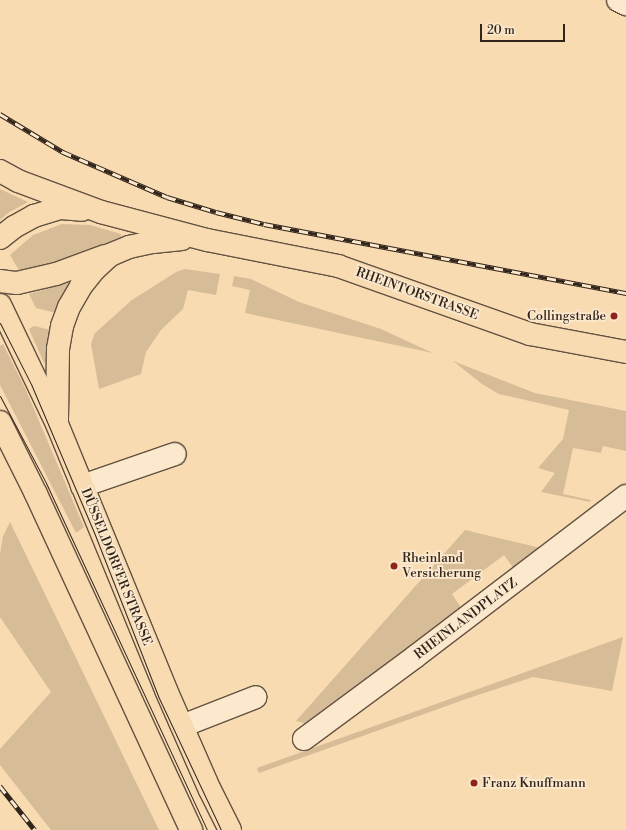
<!DOCTYPE html>
<html>
<head>
<meta charset="utf-8">
<style>
	body { margin:0 }
	#map { position:relative; width:626px; height:830px; overflow:hidden; background:#f9dbb2; font-family:"Libre Bodoni",serif }
	div>[style] { position:absolute }
	.green>* { inset:0; background:#d7bc98 }
	.roads { filter:drop-shadow(1px 0 #635241) drop-shadow(-1px 0 #635241) drop-shadow(0 1px #635241) drop-shadow(0 -1px #635241) }
	.minor>* { height:22px; margin:-11px; padding:0 11px; transform-origin:11px; border-radius:11px; background:#fbe8cd }
	.major>* { height:22px; margin:-11px; padding:0 11px; transform-origin:11px; border-radius:11px; background:#f9dbb2 }
	.tram>* { height:1px; margin:-0.5px; padding:0 0.5px; transform-origin:0.5px; border-radius:0.5px; background:#31251b }
	.rail>* { height:4.5px; margin-top:-2.25px; transform-origin:0; background:repeating-linear-gradient(90deg,#fbe8cd 0 9px,#31251b 0 18px); box-sizing:border-box; border-block:1px solid #31251b }
	.dots>* { width:11px; height:11px; translate:-50% -50%; box-sizing:border-box; border:2px solid #fbe8cd; border-radius:50% }
	span { translate:-50% -50%; white-space:nowrap; text-align:center; line-height:1.15; -webkit-text-stroke:3.5px #fbe8cd; paint-order:stroke }
	.street-label { font-size:13px; color:#31251b }
	.poi-label { font-size:13px; color:#31251b }
	.right { translate:-100% -50%; text-align:right }
	.left { translate:0 -50%; text-align:left }
	.scale { position:absolute; left:480px; top:24px; width:85px; height:18px; box-sizing:border-box; border:2px solid #31251b; border-top:0; padding-left:5px; font-size:12px; line-height:14px; white-space:nowrap; color:#31251b; -webkit-text-stroke:3px #fbe8cd; paint-order:stroke }
</style>
</head>
<body>
<div id="map">
	<div class="green">
		<div style="clip-path:polygon(0 189px,28px 202px,8px 213px,0 220px)"></div>
		<div style="clip-path:polygon(62px 224px,90px 225px,121px 234px,121px 241px,28px 271px,20px 272px,10px 255px,33px 235px)"></div>
		<div style="clip-path:polygon(185px 269px,220px 274px,216px 295px,188px 290px,183px 309px,161px 330px,146px 352px,141px 374px,99px 389px,91px 344px,95px 333px,132px 300px,176px 272px)"></div>
		<div style="clip-path:polygon(234px 276px,251px 279px,299px 302px,381px 329px,433px 353px,245px 313px,250px 290px,232px 286px)"></div>
		<div style="clip-path:polygon(68px 283px,69px 287px,56px 313px,36px 308px,29px 294px)"></div>
		<div style="clip-path:polygon(34px 326px,51px 330px,49px 360px,44px 363px,29px 329px)"></div>
		<div style="clip-path:polygon(3px 344px,25px 388px,84px 527px,76px 533px,0 385px,0 346px)"></div>
		<div style="clip-path:polygon(453px 361px,535px 393px,626px 411px,626px 451px,603px 446px,601px 453px,573px 448px,563px 494px,591px 500px,590px 502px,541px 492px,555px 473px,538px 468px,563px 439px,569px 410px,499px 394px,482px 384px)"></div>
		<div style="clip-path:polygon(10px 522px,76px 658px,159px 830px,51px 830px,0 765px,0 749px,51px 692px,0 617px,0 554px,3px 536px)"></div>
		<div style="clip-path:polygon(465px 530px,541px 548px,514px 569px,504px 555px,452px 594px,462px 609px,311px 725px,296px 721px)"></div>
		<div style="clip-path:polygon(623px 637px,612px 691px,533px 677px,469px 698px,259px 773px,257px 768px)"></div>
	</div>
	<div class="roads">
		<div class="minor">
			<div style="left:618px;top:0;width:9px;rotate:27deg"></div>
			<div style="left:82px;top:486px;width:98px;rotate:-19deg"></div>
			<div style="left:182px;top:726px;width:79px;rotate:-21.4deg"></div>
			<div style="left:304px;top:739px;width:139px;rotate:-36.5deg"></div>
			<div style="left:416px;top:656px;width:264px;rotate:-37.3deg"></div>
		</div>
		<div class="major">
			<div style="left:0;top:171px;width:21px;rotate:29deg"></div>
			<div style="left:18px;top:181px;width:89px;rotate:20.5deg"></div>
			<div style="left:101px;top:212px;width:110px;rotate:14.8deg"></div>
			<div style="left:207px;top:240px;width:134px;rotate:11.2deg"></div>
			<div style="left:338px;top:266px;width:204px;rotate:19.5deg"></div>
			<div style="left:530px;top:334px;width:98px;rotate:10.6deg"></div>
			<div style="left:0;top:238px;width:18px;rotate:-38deg"></div>
			<div style="left:14px;top:227px;width:23px;rotate:-29deg"></div>
			<div style="left:34px;top:216px;width:28px;rotate:-17deg"></div>
			<div style="left:61px;top:208px;width:21px;rotate:5deg"></div>
			<div style="left:0;top:281px;width:17px;rotate:7deg"></div>
			<div style="left:17px;top:283px;width:40px;rotate:-13deg"></div>
			<div style="left:56px;top:274px;width:52px;rotate:-20.2deg"></div>
			<div style="left:0;top:305px;width:132px;rotate:64.4deg"></div>
			<div style="left:57px;top:424px;width:287px;rotate:67.7deg"></div>
			<div style="left:166px;top:690px;width:109px;rotate:66.3deg"></div>
			<div style="left:210px;top:790px;width:45px;rotate:63.4deg"></div>
			<div style="left:57px;top:420px;width:71px;rotate:-89.2deg"></div>
			<div style="left:58px;top:349px;width:23px;rotate:-80deg"></div>
			<div style="left:62px;top:326px;width:20px;rotate:-70deg"></div>
			<div style="left:69px;top:307px;width:24px;rotate:-60deg"></div>
			<div style="left:81px;top:286px;width:22px;rotate:-51deg"></div>
			<div style="left:95px;top:269px;width:21px;rotate:-43deg"></div>
			<div style="left:110px;top:255px;width:21px;rotate:-23deg"></div>
			<div style="left:129px;top:247px;width:25px;rotate:-12deg"></div>
			<div style="left:153px;top:242px;width:29px;rotate:-6deg"></div>
			<div style="left:0;top:422px;width:80px;rotate:63.4deg"></div>
			<div style="left:36px;top:494px;width:370px;rotate:65.2deg"></div>
		</div>
	</div>
	<div class="tram">
		<div style="left:0;top:323px;width:68px;rotate:63.1deg"></div>
		<div style="left:31px;top:384px;width:164px;rotate:67deg"></div>
		<div style="left:95px;top:535px;width:173px;rotate:68.6deg"></div>
		<div style="left:158px;top:696px;width:148px;rotate:64.8deg"></div>
		<div style="left:0;top:396px;width:98px;rotate:62.1deg"></div>
		<div style="left:46px;top:483px;width:383px;rotate:65.1deg"></div>
	</div>
	<div class="rail">
		<div style="left:0;top:114px;width:74px;rotate:31.1deg"></div>
		<div style="left:63px;top:152px;width:113px;rotate:23.4deg"></div>
		<div style="left:167px;top:197px;width:51px;rotate:17deg"></div>
		<div style="left:216px;top:212px;width:49px;rotate:14deg"></div>
		<div style="left:264px;top:224px;width:369px;rotate:10.8deg"></div>
		<div style="left:0;top:786px;width:56px;rotate:51.5deg"></div>
	</div>
	<div class="dots">
		<div style="left:614px;top:316px;background:#8f2418"></div>
		<div style="left:394px;top:566px;background:#8f2418"></div>
		<div style="left:474px;top:783px;background:#8f2418"></div>
	</div>
	<div class="street-label">
		<span style="left:417px;top:294px;rotate:20deg">RHEINTORSTRASSE</span>
		<span style="left:116px;top:567px;rotate:68deg">DÜSSELDORFER STRASSE</span>
		<span style="left:466px;top:619px;rotate:-37deg">RHEINLANDPLATZ</span>
	</div>
	<div class="poi-label">
		<span class="right" style="left:606px;top:316px">Collingstraße</span>
		<span class="left" style="left:402px;top:566px">Rheinland<br>Versicherung</span>
		<span class="left" style="left:482px;top:783px">Franz Knuffmann</span>
	</div>
	<div class="scale">20 m</div>
</div>
</body>
</html>
